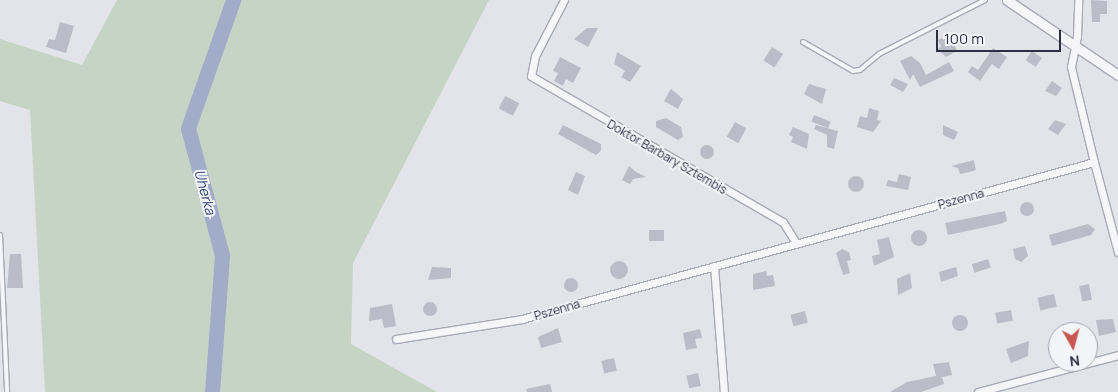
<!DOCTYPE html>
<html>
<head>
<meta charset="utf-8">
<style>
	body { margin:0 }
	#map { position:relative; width:1118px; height:392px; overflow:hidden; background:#e3e4ea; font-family:Manrope,sans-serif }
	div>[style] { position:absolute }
	.green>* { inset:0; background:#c5d4c4 }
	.river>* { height:15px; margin:-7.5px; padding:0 7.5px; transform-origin:7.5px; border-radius:7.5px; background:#a0acc8 }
	.building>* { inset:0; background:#babdc7; transform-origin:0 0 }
	.round { border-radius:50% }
	.roads { filter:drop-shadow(1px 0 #a8aab4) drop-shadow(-1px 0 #a8aab4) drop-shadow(0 1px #a8aab4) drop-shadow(0 -1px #a8aab4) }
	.service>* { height:4px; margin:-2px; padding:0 2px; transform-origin:2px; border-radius:2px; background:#f6f6f9 }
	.minor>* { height:7px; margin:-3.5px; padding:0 3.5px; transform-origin:3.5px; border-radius:3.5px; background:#f6f6f9 }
	.tertiary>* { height:9px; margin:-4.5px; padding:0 4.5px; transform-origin:4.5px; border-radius:4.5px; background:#f6f6f9 }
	span { translate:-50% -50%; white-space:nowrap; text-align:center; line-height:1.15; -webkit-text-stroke:4px #f3f4f8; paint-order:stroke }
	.street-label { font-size:12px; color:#2c2f42 }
	.water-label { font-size:14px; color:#374674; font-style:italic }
	.north { position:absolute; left:1048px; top:322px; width:50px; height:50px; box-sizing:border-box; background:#f3f4f8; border:1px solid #a3a5af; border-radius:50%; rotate:173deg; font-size:14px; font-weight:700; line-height:20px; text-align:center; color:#2c2f42 }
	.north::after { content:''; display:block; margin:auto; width:18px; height:22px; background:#c8554f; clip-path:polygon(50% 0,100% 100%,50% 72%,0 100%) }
	.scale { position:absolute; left:936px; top:30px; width:125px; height:22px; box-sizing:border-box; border:2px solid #2c2f42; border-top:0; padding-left:6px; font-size:15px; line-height:18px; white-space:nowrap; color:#2c2f42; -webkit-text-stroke:4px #f3f4f8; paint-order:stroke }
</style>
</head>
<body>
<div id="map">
	<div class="green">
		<div style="clip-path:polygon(117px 0,489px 0,353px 263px,351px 344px,437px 392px,45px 392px,30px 110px,0 101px,0 39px,82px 65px)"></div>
	</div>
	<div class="river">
		<div style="left:212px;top:392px;width:137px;rotate:-85.8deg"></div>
		<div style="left:222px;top:255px;width:131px;rotate:-105deg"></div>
		<div style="left:188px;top:128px;width:136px;rotate:-70.6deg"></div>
	</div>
	<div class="building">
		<div style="clip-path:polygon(1091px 0,1107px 1px,1107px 14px,1100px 14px,1100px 22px,1092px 22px)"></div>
		<div style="clip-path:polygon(60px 22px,74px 26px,66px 53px,46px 47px,49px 39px,55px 40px)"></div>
		<div style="clip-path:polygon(587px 28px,598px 28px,588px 47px,574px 39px)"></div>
		<div style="clip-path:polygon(950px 34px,957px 51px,946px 57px,937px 49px,941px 47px,938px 40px)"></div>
		<div style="left:772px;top:47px;width:13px;height:16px;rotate:32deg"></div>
		<div style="clip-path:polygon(993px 48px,1007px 57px,999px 69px,992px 64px,980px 81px,968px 72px,972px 66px,978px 70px)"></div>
		<div style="left:1032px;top:51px;width:12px;height:11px;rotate:35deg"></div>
		<div style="clip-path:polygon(617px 52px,641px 66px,630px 82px,621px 77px,625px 71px,614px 64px)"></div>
		<div style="clip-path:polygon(911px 56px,920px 63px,926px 75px,949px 62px,954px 71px,920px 87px,913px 74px,910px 80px,900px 61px)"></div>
		<div style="clip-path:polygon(560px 57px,581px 68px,573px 83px,566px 79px,563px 86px,554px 81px,558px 73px,553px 71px)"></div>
		<div style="clip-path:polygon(894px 78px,908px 84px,903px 92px,890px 85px)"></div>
		<div style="clip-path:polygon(1052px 81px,1062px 88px,1056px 96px,1045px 91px)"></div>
		<div style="clip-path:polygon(809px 84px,826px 89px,822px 104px,804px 94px)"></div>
		<div style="clip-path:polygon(671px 89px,683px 99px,678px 109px,664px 101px)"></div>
		<div style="left:505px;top:96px;width:16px;height:14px;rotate:27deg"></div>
		<div style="clip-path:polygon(869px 108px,879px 111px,877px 120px,881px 121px,873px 132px,857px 127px,860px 116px,867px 118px)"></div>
		<div style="left:814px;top:115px;width:18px;height:7px;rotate:22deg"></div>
		<div style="clip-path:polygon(666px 118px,681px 127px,683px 137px,678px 140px,656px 127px,656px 121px)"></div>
		<div style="clip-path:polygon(1055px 120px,1066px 124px,1058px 135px,1048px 129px)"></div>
		<div style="left:735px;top:122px;width:13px;height:17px;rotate:29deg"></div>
		<div style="clip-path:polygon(563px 125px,601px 144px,601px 151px,596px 155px,558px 134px)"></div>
		<div style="clip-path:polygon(816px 125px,838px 131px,834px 149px,827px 147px,827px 135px,814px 129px)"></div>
		<div style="clip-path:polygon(943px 125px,958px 132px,954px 140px,943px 135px)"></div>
		<div style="clip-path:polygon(793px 127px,809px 134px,807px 149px,791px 142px,793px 137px,789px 135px)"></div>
		<div class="round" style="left:700px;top:145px;width:14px;height:14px"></div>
		<div style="clip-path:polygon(974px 160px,976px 170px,970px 172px,960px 174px,958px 168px,951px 166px)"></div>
		<div style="clip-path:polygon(629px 166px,636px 172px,646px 177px,633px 179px,630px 184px,622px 180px)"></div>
		<div style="clip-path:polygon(576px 172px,585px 176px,578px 195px,568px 190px)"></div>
		<div style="clip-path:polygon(899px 174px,911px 177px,908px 190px,886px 186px,888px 180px,897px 182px)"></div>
		<div class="round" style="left:848px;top:176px;width:16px;height:16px"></div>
		<div class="round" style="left:1020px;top:202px;width:14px;height:14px"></div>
		<div style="clip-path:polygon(1005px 211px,1007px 221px,1000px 224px,948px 235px,945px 223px)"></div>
		<div style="clip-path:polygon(1088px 224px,1095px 229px,1091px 235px,1052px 246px,1049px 235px)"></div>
		<div class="round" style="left:911px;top:230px;width:16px;height:16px"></div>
		<div style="left:649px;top:230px;width:15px;height:11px"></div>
		<div style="clip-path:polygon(889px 237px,894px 257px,874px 266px,872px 256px,880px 254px,877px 240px)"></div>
		<div style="clip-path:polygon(1025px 246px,1028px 256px,1021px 262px,1015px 259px,1013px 249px)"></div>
		<div style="clip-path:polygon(842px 249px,849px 252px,851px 260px,847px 261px,850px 273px,843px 275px,836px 253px)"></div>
		<div style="clip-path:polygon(10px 254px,21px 254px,23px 288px,7px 288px)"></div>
		<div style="left:988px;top:259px;width:9px;height:17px;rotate:72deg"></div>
		<div class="round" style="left:610px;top:261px;width:18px;height:18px"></div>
		<div style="clip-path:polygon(432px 267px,451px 268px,451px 278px,428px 280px)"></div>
		<div style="clip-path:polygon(956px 267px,958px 276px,941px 282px,939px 272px)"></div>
		<div style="clip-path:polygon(766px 271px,767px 276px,773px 275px,775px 286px,753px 290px,753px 274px)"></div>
		<div style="clip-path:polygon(910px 273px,912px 288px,898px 295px,897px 279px)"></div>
		<div class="round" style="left:564px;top:278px;width:14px;height:14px"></div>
		<div style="left:1089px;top:284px;width:16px;height:10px;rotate:79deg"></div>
		<div style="left:1054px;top:294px;width:13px;height:17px;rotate:77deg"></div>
		<div class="round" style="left:423px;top:302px;width:14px;height:14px"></div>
		<div style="clip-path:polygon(392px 304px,396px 326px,384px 328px,382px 319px,369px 321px,370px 308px)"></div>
		<div style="left:1011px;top:310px;width:11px;height:16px;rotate:80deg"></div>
		<div style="left:805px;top:311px;width:12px;height:15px;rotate:76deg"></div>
		<div class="round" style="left:952px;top:315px;width:16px;height:16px"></div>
		<div style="clip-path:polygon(1113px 319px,1116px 332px,1099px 336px,1096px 320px)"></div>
		<div style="clip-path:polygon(558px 328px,562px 342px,541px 348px,538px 337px)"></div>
		<div style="clip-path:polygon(700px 329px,702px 338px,695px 339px,697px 348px,686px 350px,683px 333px)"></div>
		<div style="clip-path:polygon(1029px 341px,1028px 356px,1011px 363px,1006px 349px)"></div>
		<div style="left:614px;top:358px;width:13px;height:13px;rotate:77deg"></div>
		<div style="clip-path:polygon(949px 362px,952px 375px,942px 377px,944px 384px,921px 392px,890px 392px,907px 382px,936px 376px,933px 364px)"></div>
		<div style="left:698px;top:373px;width:13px;height:12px;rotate:77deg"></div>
		<div style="clip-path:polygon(550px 384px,552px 392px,527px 392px,526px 389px)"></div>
	</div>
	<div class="roads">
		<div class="service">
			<div style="left:803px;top:42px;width:58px;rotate:30.1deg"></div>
			<div style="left:853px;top:71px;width:7px;rotate:-8deg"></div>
			<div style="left:860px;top:70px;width:25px;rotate:-40deg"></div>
			<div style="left:879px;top:54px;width:119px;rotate:-27deg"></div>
			<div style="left:0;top:235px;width:157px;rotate:87.4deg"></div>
		</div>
		<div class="minor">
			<div style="left:564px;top:0;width:63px;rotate:117.4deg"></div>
			<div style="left:535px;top:56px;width:20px;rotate:101deg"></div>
			<div style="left:531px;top:76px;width:291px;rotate:30.1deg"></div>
			<div style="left:783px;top:222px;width:25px;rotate:58deg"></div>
			<div style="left:1094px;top:162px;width:93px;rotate:75.1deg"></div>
			<div style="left:714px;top:266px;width:126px;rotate:85.5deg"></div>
			<div style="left:396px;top:339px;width:128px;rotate:-9deg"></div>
			<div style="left:522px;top:319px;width:593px;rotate:-15.35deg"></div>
			<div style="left:1094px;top:162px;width:98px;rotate:-103.6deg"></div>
			<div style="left:1071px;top:67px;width:31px;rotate:-79deg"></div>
			<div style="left:1077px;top:37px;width:37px;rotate:-88deg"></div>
			<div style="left:978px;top:392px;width:145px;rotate:-14.8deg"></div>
		</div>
		<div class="tertiary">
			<div style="left:1007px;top:0;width:134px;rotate:34deg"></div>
		</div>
	</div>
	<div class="street-label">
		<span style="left:667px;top:157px;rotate:30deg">Doktor Barbary Sztembis</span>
		<span style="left:961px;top:199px;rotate:-15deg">Pszenna</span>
		<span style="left:557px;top:310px;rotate:-16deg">Pszenna</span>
	</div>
	<div class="water-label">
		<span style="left:205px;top:192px;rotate:75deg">Uherka</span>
	</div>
	<div class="north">N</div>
	<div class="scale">100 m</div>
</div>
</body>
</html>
